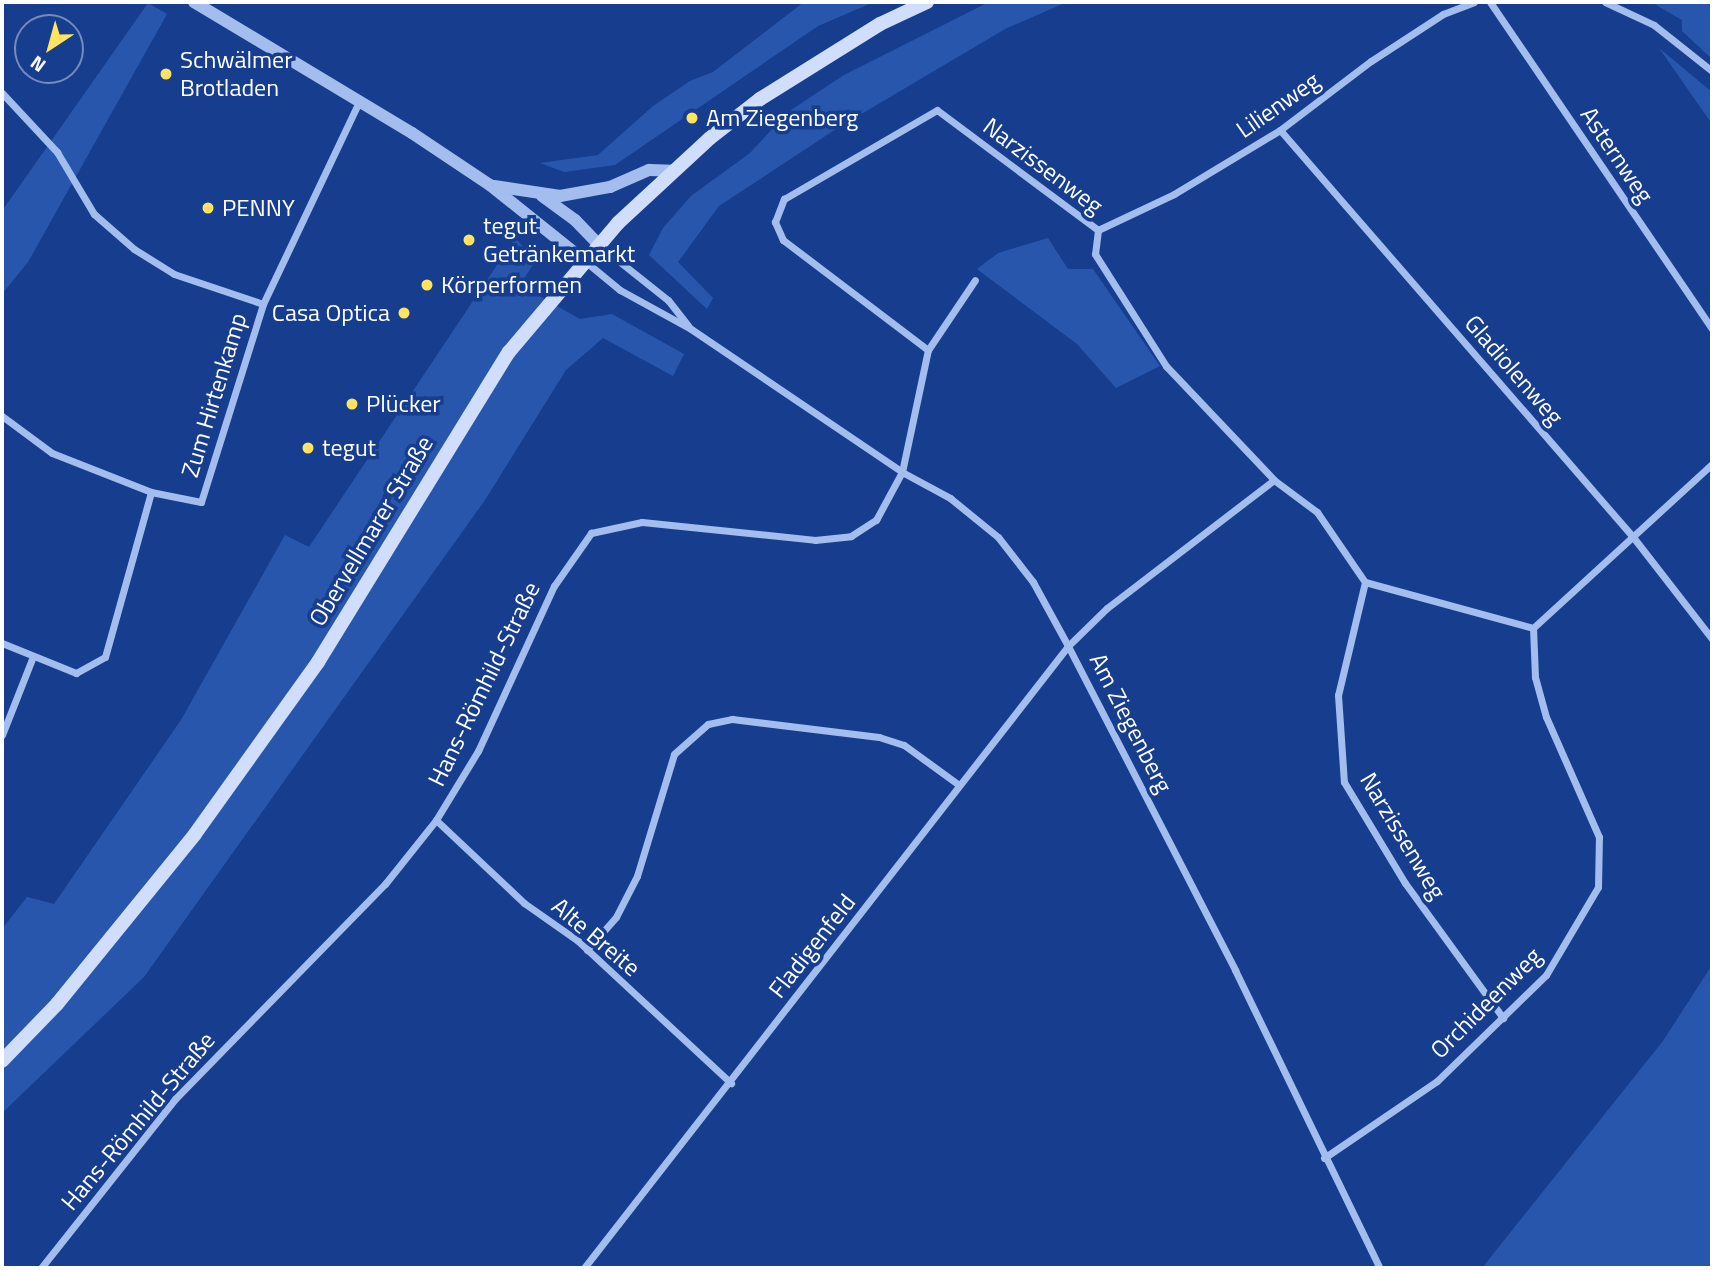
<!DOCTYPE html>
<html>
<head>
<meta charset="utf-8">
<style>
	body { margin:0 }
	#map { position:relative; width:1714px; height:1270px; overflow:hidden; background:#173e8e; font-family:"Titillium Web",sans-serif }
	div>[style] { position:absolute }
	.green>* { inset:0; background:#2956ad }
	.minor>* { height:7px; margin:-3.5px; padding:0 3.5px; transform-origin:3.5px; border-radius:3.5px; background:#a3bdef }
	.tertiary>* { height:12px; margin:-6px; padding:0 6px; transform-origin:6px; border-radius:6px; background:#a3bdef }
	.secondary>* { height:14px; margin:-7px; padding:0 7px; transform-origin:7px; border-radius:7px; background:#d0defb }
	.dots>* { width:19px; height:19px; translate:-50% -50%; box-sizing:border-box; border:4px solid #173e8e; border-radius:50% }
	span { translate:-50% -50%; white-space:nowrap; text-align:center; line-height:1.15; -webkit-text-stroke:7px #173e8e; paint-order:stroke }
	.poi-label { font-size:24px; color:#fff }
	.left { translate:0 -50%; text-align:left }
	.right { translate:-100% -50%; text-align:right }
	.street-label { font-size:24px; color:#fff }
	.frame { position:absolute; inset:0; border:4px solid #fff; pointer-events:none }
	.north { position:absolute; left:14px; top:14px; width:70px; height:70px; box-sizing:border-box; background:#173e8e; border:2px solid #748bbb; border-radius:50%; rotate:216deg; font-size:19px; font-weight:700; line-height:28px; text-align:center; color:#fff }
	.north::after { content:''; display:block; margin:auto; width:24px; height:32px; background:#ffe361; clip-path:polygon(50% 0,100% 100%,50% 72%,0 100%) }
</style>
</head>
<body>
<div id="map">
	<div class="green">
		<div style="clip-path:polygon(804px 2px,874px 2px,818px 26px,615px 165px,564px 172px,540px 163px,598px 155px,653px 106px,690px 81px,713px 72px)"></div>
		<div style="clip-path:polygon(989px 2px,1067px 2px,1005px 29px,836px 129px,719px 206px,678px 262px,713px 298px,707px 309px,649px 255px,663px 228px,691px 196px,750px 153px,788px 112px,844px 75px)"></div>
		<div style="clip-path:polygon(1651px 2px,1712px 2px,1712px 59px,1682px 31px,1682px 20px)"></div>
		<div style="clip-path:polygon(148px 3px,167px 14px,28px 262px,2px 294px,2px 211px)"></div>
		<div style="clip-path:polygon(1659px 48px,1712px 92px,1712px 124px)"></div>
		<div style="clip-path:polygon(515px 238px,536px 260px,520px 285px,580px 319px,612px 314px,684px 354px,673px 376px,603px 338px,566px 370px,485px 500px,144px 977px,2px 1113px,2px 929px,27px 897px,54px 904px,181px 720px,285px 535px,309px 547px)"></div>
		<div style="clip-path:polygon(1048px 238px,1068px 269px,1093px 269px,1160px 366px,1116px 388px,1077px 344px,977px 269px,998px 253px)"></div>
		<div style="clip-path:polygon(1712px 965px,1712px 1268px,1482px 1268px,1663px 1041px)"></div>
	</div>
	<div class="minor">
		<div style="left:1490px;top:2px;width:395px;rotate:55.8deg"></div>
		<div style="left:1605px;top:2px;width:54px;rotate:25.1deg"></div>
		<div style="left:1654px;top:25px;width:74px;rotate:38.4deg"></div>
		<div style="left:2px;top:93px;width:81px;rotate:47deg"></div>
		<div style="left:57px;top:152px;width:72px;rotate:59.2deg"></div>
		<div style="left:94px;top:214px;width:53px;rotate:41.2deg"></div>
		<div style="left:134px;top:249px;width:47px;rotate:32deg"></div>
		<div style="left:174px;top:274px;width:94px;rotate:18.6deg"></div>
		<div style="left:1280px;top:130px;width:539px;rotate:49.06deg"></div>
		<div style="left:1633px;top:537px;width:129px;rotate:52.2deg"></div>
		<div style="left:1098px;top:230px;width:24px;rotate:97deg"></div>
		<div style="left:1095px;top:254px;width:133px;rotate:57.6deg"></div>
		<div style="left:1166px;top:366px;width:157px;rotate:46.5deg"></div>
		<div style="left:1274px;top:480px;width:54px;rotate:36.7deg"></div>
		<div style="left:1317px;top:512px;width:85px;rotate:55.6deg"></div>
		<div style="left:1365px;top:582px;width:116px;rotate:103.4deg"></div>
		<div style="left:1338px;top:695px;width:87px;rotate:86.1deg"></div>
		<div style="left:1344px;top:782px;width:118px;rotate:58.9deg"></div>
		<div style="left:1405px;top:883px;width:167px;rotate:54deg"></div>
		<div style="left:1098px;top:230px;width:84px;rotate:-25.3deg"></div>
		<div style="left:1174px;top:194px;width:124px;rotate:-31.1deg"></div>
		<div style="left:1280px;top:130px;width:114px;rotate:-37.2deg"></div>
		<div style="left:1371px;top:61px;width:86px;rotate:-33.1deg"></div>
		<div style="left:1443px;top:14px;width:33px;rotate:-21deg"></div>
		<div style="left:600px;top:246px;width:87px;rotate:38.5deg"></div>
		<div style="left:668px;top:300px;width:33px;rotate:52deg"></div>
		<div style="left:586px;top:262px;width:44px;rotate:39.5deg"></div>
		<div style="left:620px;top:290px;width:81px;rotate:28.8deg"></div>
		<div style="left:691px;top:329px;width:255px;rotate:34.1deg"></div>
		<div style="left:902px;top:472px;width:55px;rotate:28.4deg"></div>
		<div style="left:950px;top:498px;width:62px;rotate:39.1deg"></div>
		<div style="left:998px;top:537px;width:57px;rotate:52.1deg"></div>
		<div style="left:1033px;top:582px;width:73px;rotate:61.3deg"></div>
		<div style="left:1068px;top:646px;width:365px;rotate:62.7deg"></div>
		<div style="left:1235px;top:970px;width:331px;rotate:64.1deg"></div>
		<div style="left:928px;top:350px;width:182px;rotate:-142.8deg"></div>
		<div style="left:783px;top:240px;width:20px;rotate:-114deg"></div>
		<div style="left:775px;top:222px;width:25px;rotate:-69deg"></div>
		<div style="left:784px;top:199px;width:177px;rotate:-30.2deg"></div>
		<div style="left:937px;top:110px;width:201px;rotate:36.7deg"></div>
		<div style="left:2px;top:416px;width:62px;rotate:36.5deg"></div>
		<div style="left:52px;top:453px;width:106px;rotate:21.5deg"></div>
		<div style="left:1365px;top:582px;width:174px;rotate:15.3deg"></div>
		<div style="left:1533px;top:628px;width:243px;rotate:-42.5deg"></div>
		<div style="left:2px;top:643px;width:80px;rotate:22.1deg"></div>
		<div style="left:76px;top:673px;width:33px;rotate:-29deg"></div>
		<div style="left:105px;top:657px;width:171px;rotate:-74.4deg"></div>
		<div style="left:151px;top:492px;width:51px;rotate:11.3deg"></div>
		<div style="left:201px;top:502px;width:207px;rotate:-72.6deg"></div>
		<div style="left:263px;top:304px;width:226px;rotate:-64.6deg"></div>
		<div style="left:2px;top:735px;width:82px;rotate:-68.5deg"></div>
		<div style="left:436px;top:820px;width:121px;rotate:43.3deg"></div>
		<div style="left:524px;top:903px;width:66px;rotate:35.1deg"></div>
		<div style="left:578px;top:941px;width:209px;rotate:42.9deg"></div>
		<div style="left:587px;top:950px;width:44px;rotate:-48.7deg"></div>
		<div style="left:616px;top:917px;width:46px;rotate:-62.9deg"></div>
		<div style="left:637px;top:876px;width:127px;rotate:-73.1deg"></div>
		<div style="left:674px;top:754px;width:45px;rotate:-41.4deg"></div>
		<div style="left:708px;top:724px;width:25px;rotate:-12deg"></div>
		<div style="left:732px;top:719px;width:148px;rotate:7deg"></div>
		<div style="left:879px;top:737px;width:26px;rotate:18deg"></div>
		<div style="left:904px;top:745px;width:68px;rotate:36deg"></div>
		<div style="left:1324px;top:1158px;width:137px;rotate:-34.3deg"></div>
		<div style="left:1437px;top:1081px;width:152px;rotate:-44.2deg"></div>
		<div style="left:1546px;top:975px;width:102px;rotate:-59.4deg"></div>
		<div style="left:1598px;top:887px;width:50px;rotate:-88.9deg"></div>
		<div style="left:1599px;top:837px;width:131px;rotate:-113.8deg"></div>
		<div style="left:1546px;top:717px;width:41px;rotate:-105.4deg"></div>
		<div style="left:1535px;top:677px;width:49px;rotate:-92.3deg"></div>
		<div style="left:41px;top:1268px;width:216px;rotate:-51.6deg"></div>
		<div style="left:175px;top:1099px;width:301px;rotate:-45.7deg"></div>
		<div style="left:385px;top:884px;width:82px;rotate:-51.4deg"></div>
		<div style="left:436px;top:820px;width:81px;rotate:-58.7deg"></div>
		<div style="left:478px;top:751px;width:182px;rotate:-65.3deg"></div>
		<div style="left:554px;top:586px;width:65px;rotate:-55.1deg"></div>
		<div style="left:591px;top:533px;width:52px;rotate:-12.2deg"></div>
		<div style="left:642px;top:522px;width:174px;rotate:5.9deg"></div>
		<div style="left:815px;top:540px;width:36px;rotate:-6deg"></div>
		<div style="left:851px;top:536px;width:30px;rotate:-33deg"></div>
		<div style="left:876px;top:520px;width:55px;rotate:-61.6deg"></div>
		<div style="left:902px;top:472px;width:125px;rotate:-78deg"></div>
		<div style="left:928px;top:350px;width:84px;rotate:-56.1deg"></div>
		<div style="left:584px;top:1268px;width:788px;rotate:-52.11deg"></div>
		<div style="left:1068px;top:646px;width:54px;rotate:-44.3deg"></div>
		<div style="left:1107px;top:608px;width:210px;rotate:-37.5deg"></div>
	</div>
	<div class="tertiary">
		<div style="left:194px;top:2px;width:254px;rotate:31deg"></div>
		<div style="left:412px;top:133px;width:94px;rotate:33.7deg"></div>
		<div style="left:490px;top:185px;width:123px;rotate:38.7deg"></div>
		<div style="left:494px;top:186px;width:67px;rotate:8.6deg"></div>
		<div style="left:560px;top:196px;width:51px;rotate:-10.2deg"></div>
		<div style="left:610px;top:187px;width:43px;rotate:-23.6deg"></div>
		<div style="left:649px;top:170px;width:24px;rotate:2deg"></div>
		<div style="left:542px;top:196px;width:41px;rotate:36deg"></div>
		<div style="left:575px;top:220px;width:36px;rotate:46deg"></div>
	</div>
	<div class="secondary">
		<div style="left:2px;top:1061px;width:79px;rotate:-46deg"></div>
		<div style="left:57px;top:1004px;width:219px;rotate:-50.9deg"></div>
		<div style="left:195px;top:834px;width:211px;rotate:-54.4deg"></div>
		<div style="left:318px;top:662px;width:364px;rotate:-58.4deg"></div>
		<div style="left:509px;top:352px;width:169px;rotate:-49.8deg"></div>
		<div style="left:618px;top:223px;width:125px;rotate:-42.7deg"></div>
		<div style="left:710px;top:138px;width:63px;rotate:-38deg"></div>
		<div style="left:760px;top:99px;width:142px;rotate:-32deg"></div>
		<div style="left:880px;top:24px;width:52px;rotate:-25.1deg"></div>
	</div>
	<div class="dots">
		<div style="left:166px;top:74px;background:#ffe361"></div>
		<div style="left:692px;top:118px;background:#ffe361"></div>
		<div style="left:208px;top:208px;background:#ffe361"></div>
		<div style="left:469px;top:240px;background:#ffe361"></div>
		<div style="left:427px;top:285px;background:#ffe361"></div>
		<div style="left:404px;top:313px;background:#ffe361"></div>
		<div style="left:352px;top:404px;background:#ffe361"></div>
		<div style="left:308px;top:448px;background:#ffe361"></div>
	</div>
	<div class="poi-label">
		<span class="left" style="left:180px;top:74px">Schwälmer<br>Brotladen</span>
		<span class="left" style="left:706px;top:118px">Am Ziegenberg</span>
		<span class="left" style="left:222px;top:208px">PENNY</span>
		<span class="left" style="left:483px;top:240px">tegut<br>Getränkemarkt</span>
		<span class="left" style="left:441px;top:285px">Körperformen</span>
		<span class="right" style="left:390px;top:313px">Casa Optica</span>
		<span class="left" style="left:366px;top:404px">Plücker</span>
		<span class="left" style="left:322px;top:448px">tegut</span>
	</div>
	<div class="street-label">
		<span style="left:1278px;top:105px;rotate:-35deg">Lilienweg</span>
		<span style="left:1617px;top:155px;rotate:56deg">Asternweg</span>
		<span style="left:1043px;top:166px;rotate:37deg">Narzissenweg</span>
		<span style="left:1514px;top:370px;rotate:49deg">Gladiolenweg</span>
		<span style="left:214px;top:395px;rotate:-73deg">Zum Hirtenkamp</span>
		<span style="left:371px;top:531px;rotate:-59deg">Obervellmarer Straße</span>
		<span style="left:484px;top:684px;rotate:-64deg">Hans-Römhild-Straße</span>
		<span style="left:1131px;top:723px;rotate:63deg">Am Ziegenberg</span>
		<span style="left:1403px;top:836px;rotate:59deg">Narzissenweg</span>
		<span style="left:596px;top:937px;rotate:40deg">Alte Breite</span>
		<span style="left:812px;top:946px;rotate:-52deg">Fladigenfeld</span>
		<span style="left:1486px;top:1003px;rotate:-45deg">Orchideenweg</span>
		<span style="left:138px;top:1121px;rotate:-50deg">Hans-Römhild-Straße</span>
	</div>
	<div class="frame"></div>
	<div class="north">N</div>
</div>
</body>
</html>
